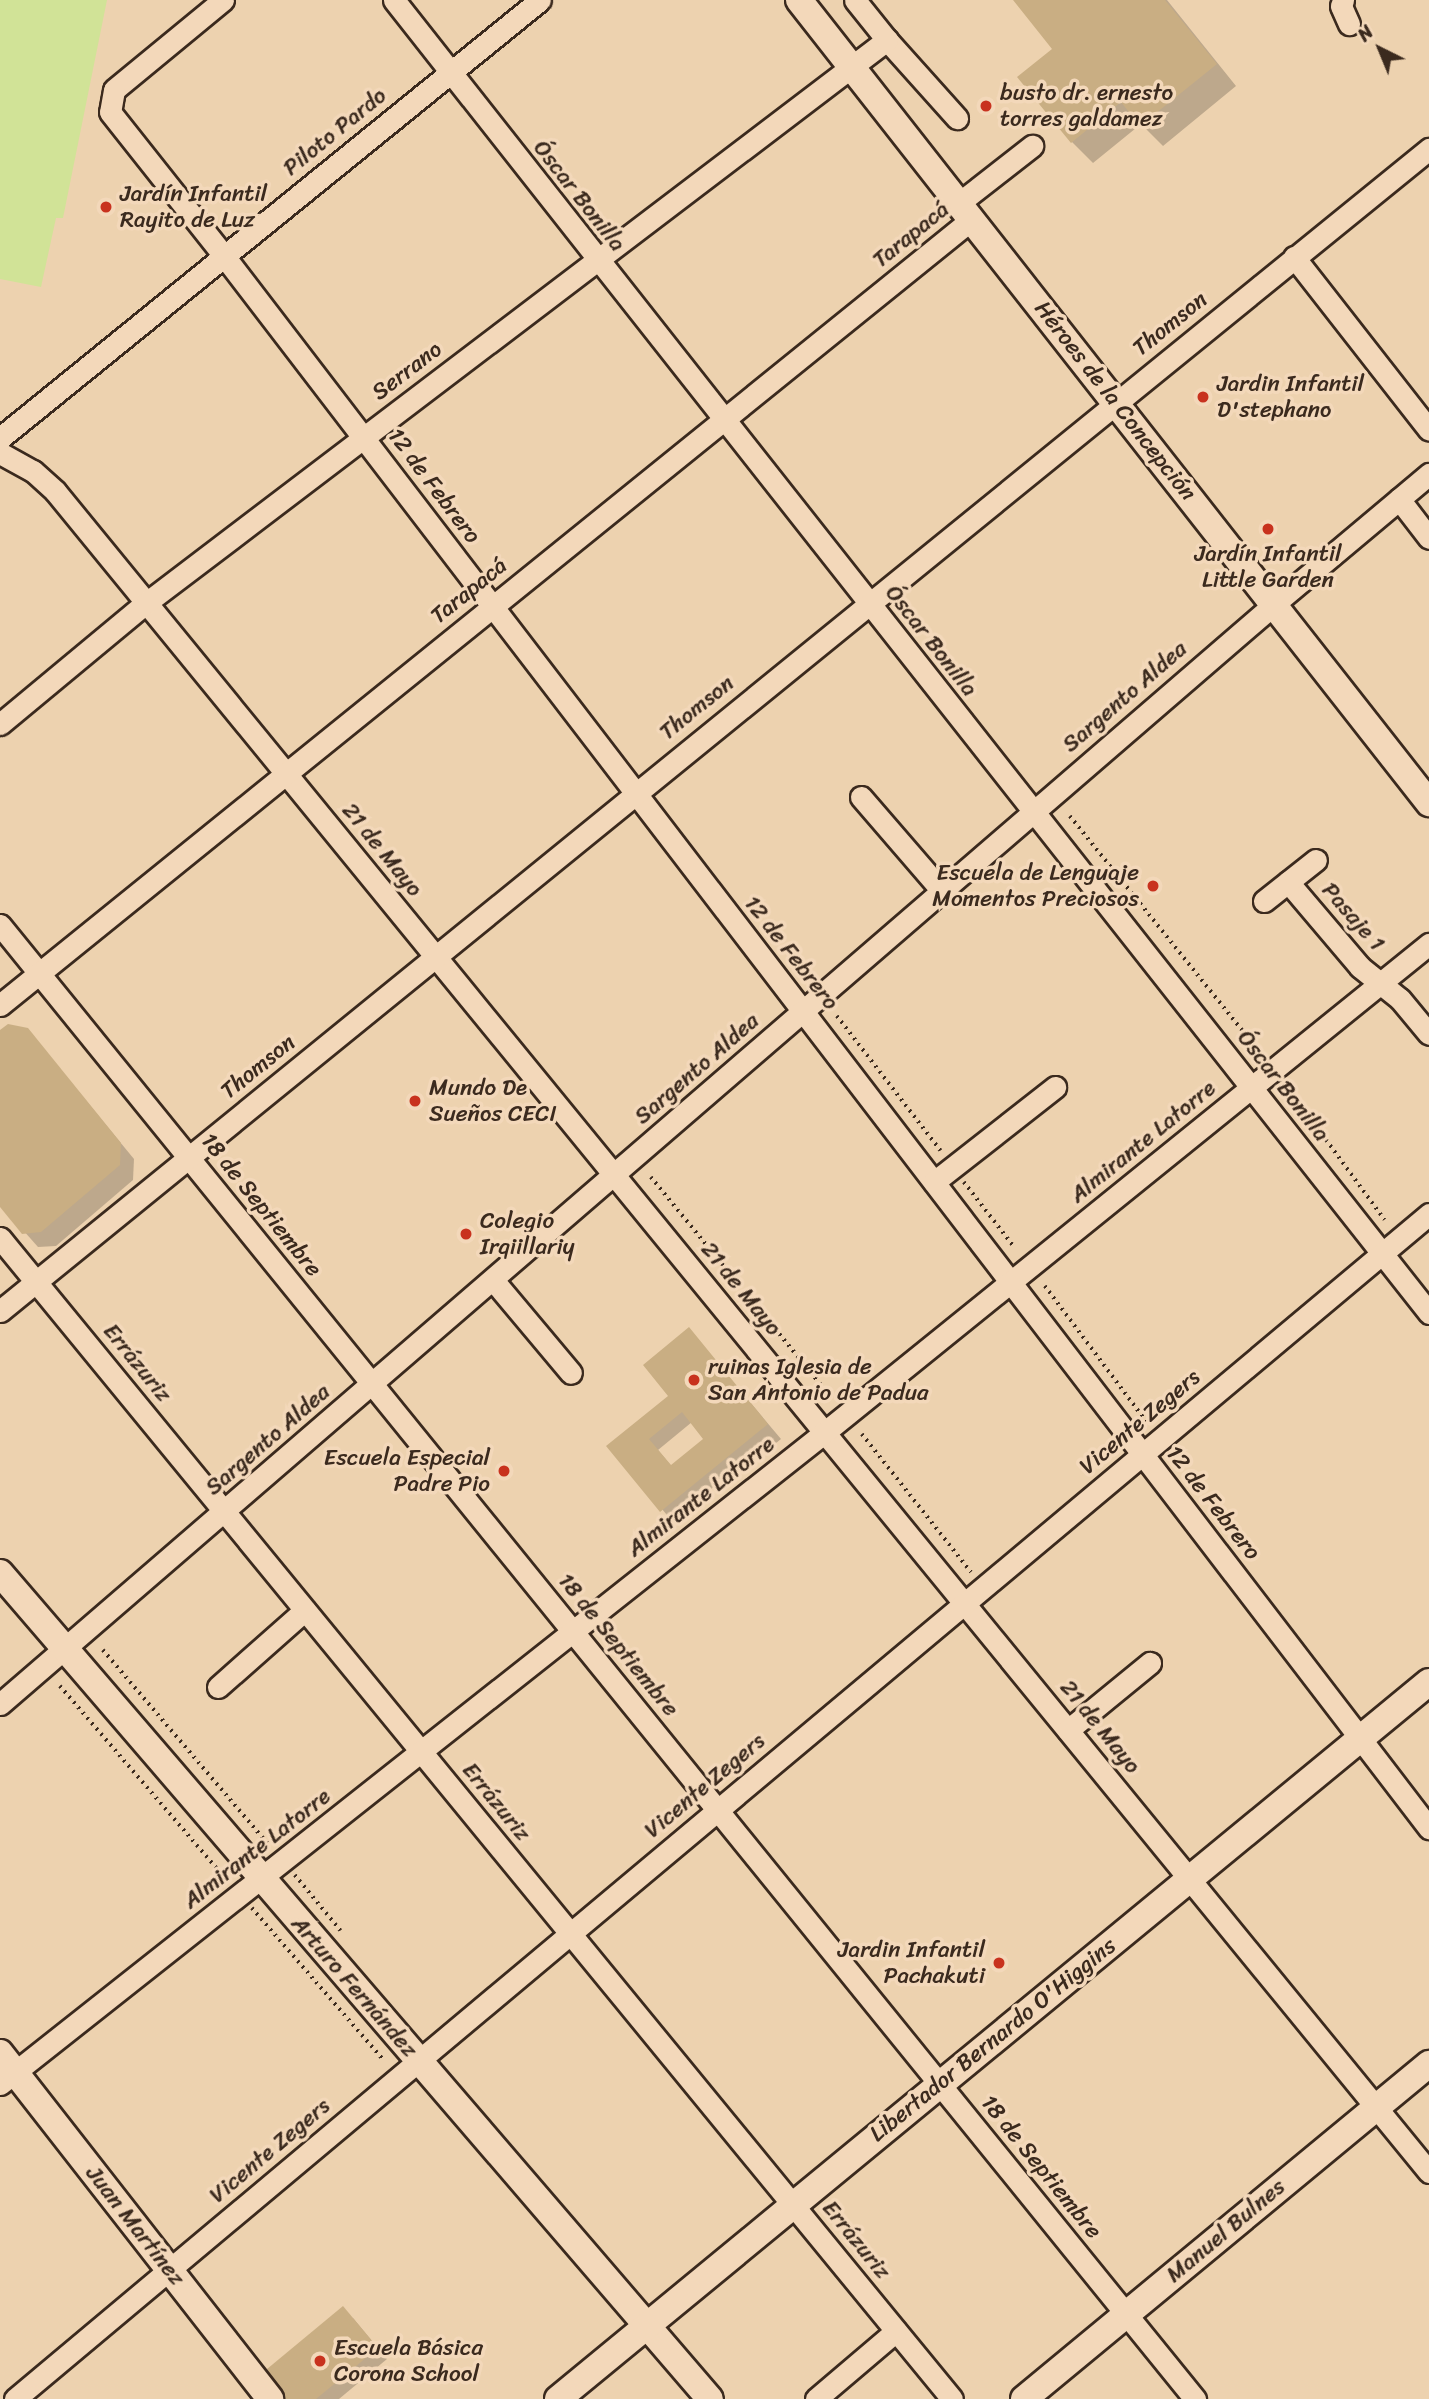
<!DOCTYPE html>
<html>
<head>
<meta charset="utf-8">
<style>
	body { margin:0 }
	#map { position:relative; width:1429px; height:2399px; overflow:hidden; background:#edd2af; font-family:Sriracha,sans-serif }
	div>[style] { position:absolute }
	.green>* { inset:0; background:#d1e397 }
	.shadow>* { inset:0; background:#0003 }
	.building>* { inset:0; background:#c9ae83 }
	.path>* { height:3.5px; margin-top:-1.75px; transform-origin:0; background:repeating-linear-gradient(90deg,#3b2a1e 0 2px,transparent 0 7px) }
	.roads { filter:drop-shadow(2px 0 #3b2a1e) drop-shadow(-2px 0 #3b2a1e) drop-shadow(0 2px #3b2a1e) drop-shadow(0 -2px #3b2a1e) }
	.minor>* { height:21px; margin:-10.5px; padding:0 10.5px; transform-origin:10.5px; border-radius:10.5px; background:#f3d8ba }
	.major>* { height:26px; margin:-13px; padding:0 13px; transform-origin:13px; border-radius:13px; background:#f3d8ba }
	.dots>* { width:19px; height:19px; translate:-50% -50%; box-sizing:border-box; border:4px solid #f3d8ba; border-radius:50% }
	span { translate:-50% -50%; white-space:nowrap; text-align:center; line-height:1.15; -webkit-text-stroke:7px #f3d8ba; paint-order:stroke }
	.poi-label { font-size:23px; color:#3b2a1e }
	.left { translate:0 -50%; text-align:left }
	.right { translate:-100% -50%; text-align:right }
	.street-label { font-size:23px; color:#3b2a1e }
	.north { position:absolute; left:1345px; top:14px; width:70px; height:70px; -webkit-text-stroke:5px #f3d8ba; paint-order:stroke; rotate:317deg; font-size:19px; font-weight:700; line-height:28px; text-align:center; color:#3b2a1e }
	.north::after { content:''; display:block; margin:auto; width:24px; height:32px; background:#3b2a1e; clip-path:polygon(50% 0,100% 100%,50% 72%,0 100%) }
</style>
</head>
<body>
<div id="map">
	<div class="green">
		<div style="clip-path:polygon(0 0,107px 0,63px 218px,56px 218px,41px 287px,0 279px)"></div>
	</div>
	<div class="shadow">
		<div style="clip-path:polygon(1015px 0,1167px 0,1236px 86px,1163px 146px,1141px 124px,1093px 163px,1072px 142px,1055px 49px)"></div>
		<div style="clip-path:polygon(27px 1029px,134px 1159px,133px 1180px,56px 1246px,38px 1247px,0 1204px,0 1032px)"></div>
		<div style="clip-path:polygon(evenodd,689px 1330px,781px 1439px,737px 1475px,733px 1471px,672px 1521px,609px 1446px,668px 1398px,689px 1330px,692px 1422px,709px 1447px,672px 1467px,658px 1450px,692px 1422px)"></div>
		<div style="clip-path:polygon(353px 2318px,387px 2359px,339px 2399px,285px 2399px)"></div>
	</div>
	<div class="building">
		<div style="clip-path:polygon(1013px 0,1165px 0,1217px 64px,1140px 126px,1121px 102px,1071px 143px,1017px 77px,1052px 49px)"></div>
		<div style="clip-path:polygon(8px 1024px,28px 1028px,121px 1143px,120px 1165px,41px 1232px,22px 1234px,0 1207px,0 1030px)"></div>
		<div style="clip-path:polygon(evenodd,689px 1327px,768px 1424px,660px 1512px,606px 1446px,668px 1396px,643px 1365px,689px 1327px,682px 1412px,703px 1439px,671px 1465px,649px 1439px,682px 1412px)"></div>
		<div style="clip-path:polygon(343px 2306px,378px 2348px,316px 2399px,282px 2399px,261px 2374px)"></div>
	</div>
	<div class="path">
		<div style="left:1070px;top:816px;width:300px;rotate:51.2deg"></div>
		<div style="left:837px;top:1016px;width:170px;rotate:52.4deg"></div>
		<div style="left:1289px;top:1089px;width:162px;rotate:53.8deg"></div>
		<div style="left:651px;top:1177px;width:283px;rotate:50.7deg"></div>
		<div style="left:964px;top:1182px;width:83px;rotate:52.3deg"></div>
		<div style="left:1045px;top:1286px;width:169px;rotate:53.2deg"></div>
		<div style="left:862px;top:1434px;width:176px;rotate:51.7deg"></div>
		<div style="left:103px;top:1650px;width:256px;rotate:49.6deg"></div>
		<div style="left:60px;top:1686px;width:257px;rotate:49.3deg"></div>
		<div style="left:295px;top:1875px;width:72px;rotate:50.6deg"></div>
		<div style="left:252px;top:1908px;width:200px;rotate:49.1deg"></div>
	</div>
	<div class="roads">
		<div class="minor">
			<div style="left:223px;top:0;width:141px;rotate:140.5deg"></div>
			<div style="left:114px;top:90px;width:22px;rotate:100deg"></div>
			<div style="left:110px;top:112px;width:184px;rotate:51.6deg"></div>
			<div style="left:224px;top:256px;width:1981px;rotate:52.53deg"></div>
			<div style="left:394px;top:0;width:1672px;rotate:51.75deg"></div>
			<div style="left:1343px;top:0;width:6px;rotate:108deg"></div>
			<div style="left:1341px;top:6px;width:20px;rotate:66deg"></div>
			<div style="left:887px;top:40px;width:105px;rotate:48.1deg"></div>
			<div style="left:959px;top:203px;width:93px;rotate:-38deg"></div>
			<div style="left:1294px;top:257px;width:219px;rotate:52deg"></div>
			<div style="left:0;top:438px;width:695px;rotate:-39.05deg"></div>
			<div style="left:0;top:453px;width:38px;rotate:29deg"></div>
			<div style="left:33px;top:471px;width:30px;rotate:42deg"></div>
			<div style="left:55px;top:491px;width:2171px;rotate:50.74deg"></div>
			<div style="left:1399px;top:499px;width:49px;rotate:52.4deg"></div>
			<div style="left:0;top:724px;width:190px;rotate:-39.7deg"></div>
			<div style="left:146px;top:603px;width:931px;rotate:-37.23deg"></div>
			<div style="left:887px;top:40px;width:51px;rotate:-128.7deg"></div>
			<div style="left:861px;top:797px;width:124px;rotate:49.2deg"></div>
			<div style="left:1288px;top:882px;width:111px;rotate:49.7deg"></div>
			<div style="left:1360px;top:967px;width:51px;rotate:38.7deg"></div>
			<div style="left:1400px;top:999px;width:45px;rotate:50.4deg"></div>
			<div style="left:1264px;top:901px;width:66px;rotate:-38.3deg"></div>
			<div style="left:0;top:925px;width:1898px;rotate:50.97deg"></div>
			<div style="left:0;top:1005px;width:1250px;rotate:-38.96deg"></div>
			<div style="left:934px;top:1182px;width:154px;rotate:-38.1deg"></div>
			<div style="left:0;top:1238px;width:1501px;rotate:50.65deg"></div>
			<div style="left:493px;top:1280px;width:121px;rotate:50deg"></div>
			<div style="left:0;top:1311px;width:1842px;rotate:-39.12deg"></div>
			<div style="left:218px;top:1687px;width:116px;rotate:-41.5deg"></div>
			<div style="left:0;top:1704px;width:1682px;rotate:-40.8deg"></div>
			<div style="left:1273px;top:605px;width:204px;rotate:-40deg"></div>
			<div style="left:1068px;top:1730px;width:106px;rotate:-39.3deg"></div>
			<div style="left:0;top:2084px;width:1052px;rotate:-38.32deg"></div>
			<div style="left:825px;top:1432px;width:777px;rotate:-38.94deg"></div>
			<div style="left:15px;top:2399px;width:1845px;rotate:-39.96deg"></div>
			<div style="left:816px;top:2399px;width:105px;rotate:-40.4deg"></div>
		</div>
		<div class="major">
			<div style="left:799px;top:0;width:1021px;rotate:51.88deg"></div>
			<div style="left:0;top:1573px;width:1089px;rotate:49.32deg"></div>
			<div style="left:0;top:2053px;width:439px;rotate:52deg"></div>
			<div style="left:558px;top:2399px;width:1128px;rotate:-39.46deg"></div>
			<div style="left:1024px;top:2399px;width:526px;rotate:-39.6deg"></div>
		</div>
	</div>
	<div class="dots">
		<div style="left:986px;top:106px;background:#c8321e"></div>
		<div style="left:106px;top:207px;background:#c8321e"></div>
		<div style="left:1203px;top:397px;background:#c8321e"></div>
		<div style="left:1268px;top:529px;background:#c8321e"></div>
		<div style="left:1153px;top:886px;background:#c8321e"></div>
		<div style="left:415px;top:1101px;background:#c8321e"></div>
		<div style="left:466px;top:1234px;background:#c8321e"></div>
		<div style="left:694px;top:1380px;background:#c8321e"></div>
		<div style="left:504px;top:1471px;background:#c8321e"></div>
		<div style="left:999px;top:1963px;background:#c8321e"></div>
		<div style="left:320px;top:2361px;background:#c8321e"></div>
	</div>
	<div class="poi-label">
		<span class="left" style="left:1000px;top:106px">busto dr. ernesto<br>torres galdamez</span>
		<span class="left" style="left:120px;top:207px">Jardín Infantil<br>Rayito de Luz</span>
		<span class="left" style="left:1217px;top:397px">Jardin Infantil<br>D'stephano</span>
		<span style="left:1268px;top:567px">Jardín Infantil<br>Little Garden</span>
		<span class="right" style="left:1139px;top:886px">Escuela de Lenguaje<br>Momentos Preciosos</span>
		<span class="left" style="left:429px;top:1101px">Mundo De<br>Sueños CECI</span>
		<span class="left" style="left:480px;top:1234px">Colegio<br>Irqiillariy</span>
		<span class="left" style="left:708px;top:1380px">ruinas Iglesia de<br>San Antonio de Padua</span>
		<span class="right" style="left:490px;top:1471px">Escuela Especial<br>Padre Pio</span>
		<span class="right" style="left:985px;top:1963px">Jardin Infantil<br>Pachakuti</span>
		<span class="left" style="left:334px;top:2361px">Escuela Básica<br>Corona School</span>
	</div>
	<div class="street-label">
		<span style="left:335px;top:132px;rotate:-39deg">Piloto Pardo</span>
		<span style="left:579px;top:196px;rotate:52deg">Óscar Bonilla</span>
		<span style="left:911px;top:235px;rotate:-39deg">Tarapacá</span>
		<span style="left:1170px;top:324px;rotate:-39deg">Thomson</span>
		<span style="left:407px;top:371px;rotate:-37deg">Serrano</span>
		<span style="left:1115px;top:401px;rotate:52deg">Héroes de la Concepción</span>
		<span style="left:434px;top:486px;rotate:53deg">12 de Febrero</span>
		<span style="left:469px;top:591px;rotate:-39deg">Tarapacá</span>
		<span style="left:931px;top:641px;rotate:52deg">Óscar Bonilla</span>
		<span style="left:1125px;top:697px;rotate:-41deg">Sargento Aldea</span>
		<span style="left:697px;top:708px;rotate:-39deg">Thomson</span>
		<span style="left:382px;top:850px;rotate:51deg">21 de Mayo</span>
		<span style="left:1353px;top:917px;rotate:49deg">Pasaje 1</span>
		<span style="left:791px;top:953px;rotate:52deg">12 de Febrero</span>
		<span style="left:258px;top:1067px;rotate:-39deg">Thomson</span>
		<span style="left:697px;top:1069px;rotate:-41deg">Sargento Aldea</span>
		<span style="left:1283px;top:1086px;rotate:52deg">Óscar Bonilla</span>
		<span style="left:1143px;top:1142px;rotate:-39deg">Almirante Latorre</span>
		<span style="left:261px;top:1205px;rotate:51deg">18 de Septiembre</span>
		<span style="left:741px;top:1289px;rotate:51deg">21 de Mayo</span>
		<span style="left:137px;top:1363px;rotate:51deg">Errázuriz</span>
		<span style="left:1140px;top:1422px;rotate:-40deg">Vicente Zegers</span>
		<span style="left:268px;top:1440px;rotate:-41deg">Sargento Aldea</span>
		<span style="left:701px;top:1497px;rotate:-38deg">Almirante Latorre</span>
		<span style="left:1213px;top:1503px;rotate:52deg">12 de Febrero</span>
		<span style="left:618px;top:1645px;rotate:51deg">18 de Septiembre</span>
		<span style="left:1100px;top:1727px;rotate:51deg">21 de Mayo</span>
		<span style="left:705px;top:1786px;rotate:-40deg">Vicente Zegers</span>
		<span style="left:496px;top:1802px;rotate:51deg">Errázuriz</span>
		<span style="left:257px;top:1849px;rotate:-38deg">Almirante Latorre</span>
		<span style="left:354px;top:1987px;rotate:49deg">Arturo Fernández</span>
		<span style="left:993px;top:2040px;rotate:-39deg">Libertador Bernardo O'Higgins</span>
		<span style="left:270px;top:2151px;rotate:-40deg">Vicente Zegers</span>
		<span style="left:1041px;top:2167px;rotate:51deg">18 de Septiembre</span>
		<span style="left:135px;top:2226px;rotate:52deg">Juan Martínez</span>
		<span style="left:1226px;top:2231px;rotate:-40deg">Manuel Bulnes</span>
		<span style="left:856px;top:2240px;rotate:51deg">Errázuriz</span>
	</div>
	<div class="north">N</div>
</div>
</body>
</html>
